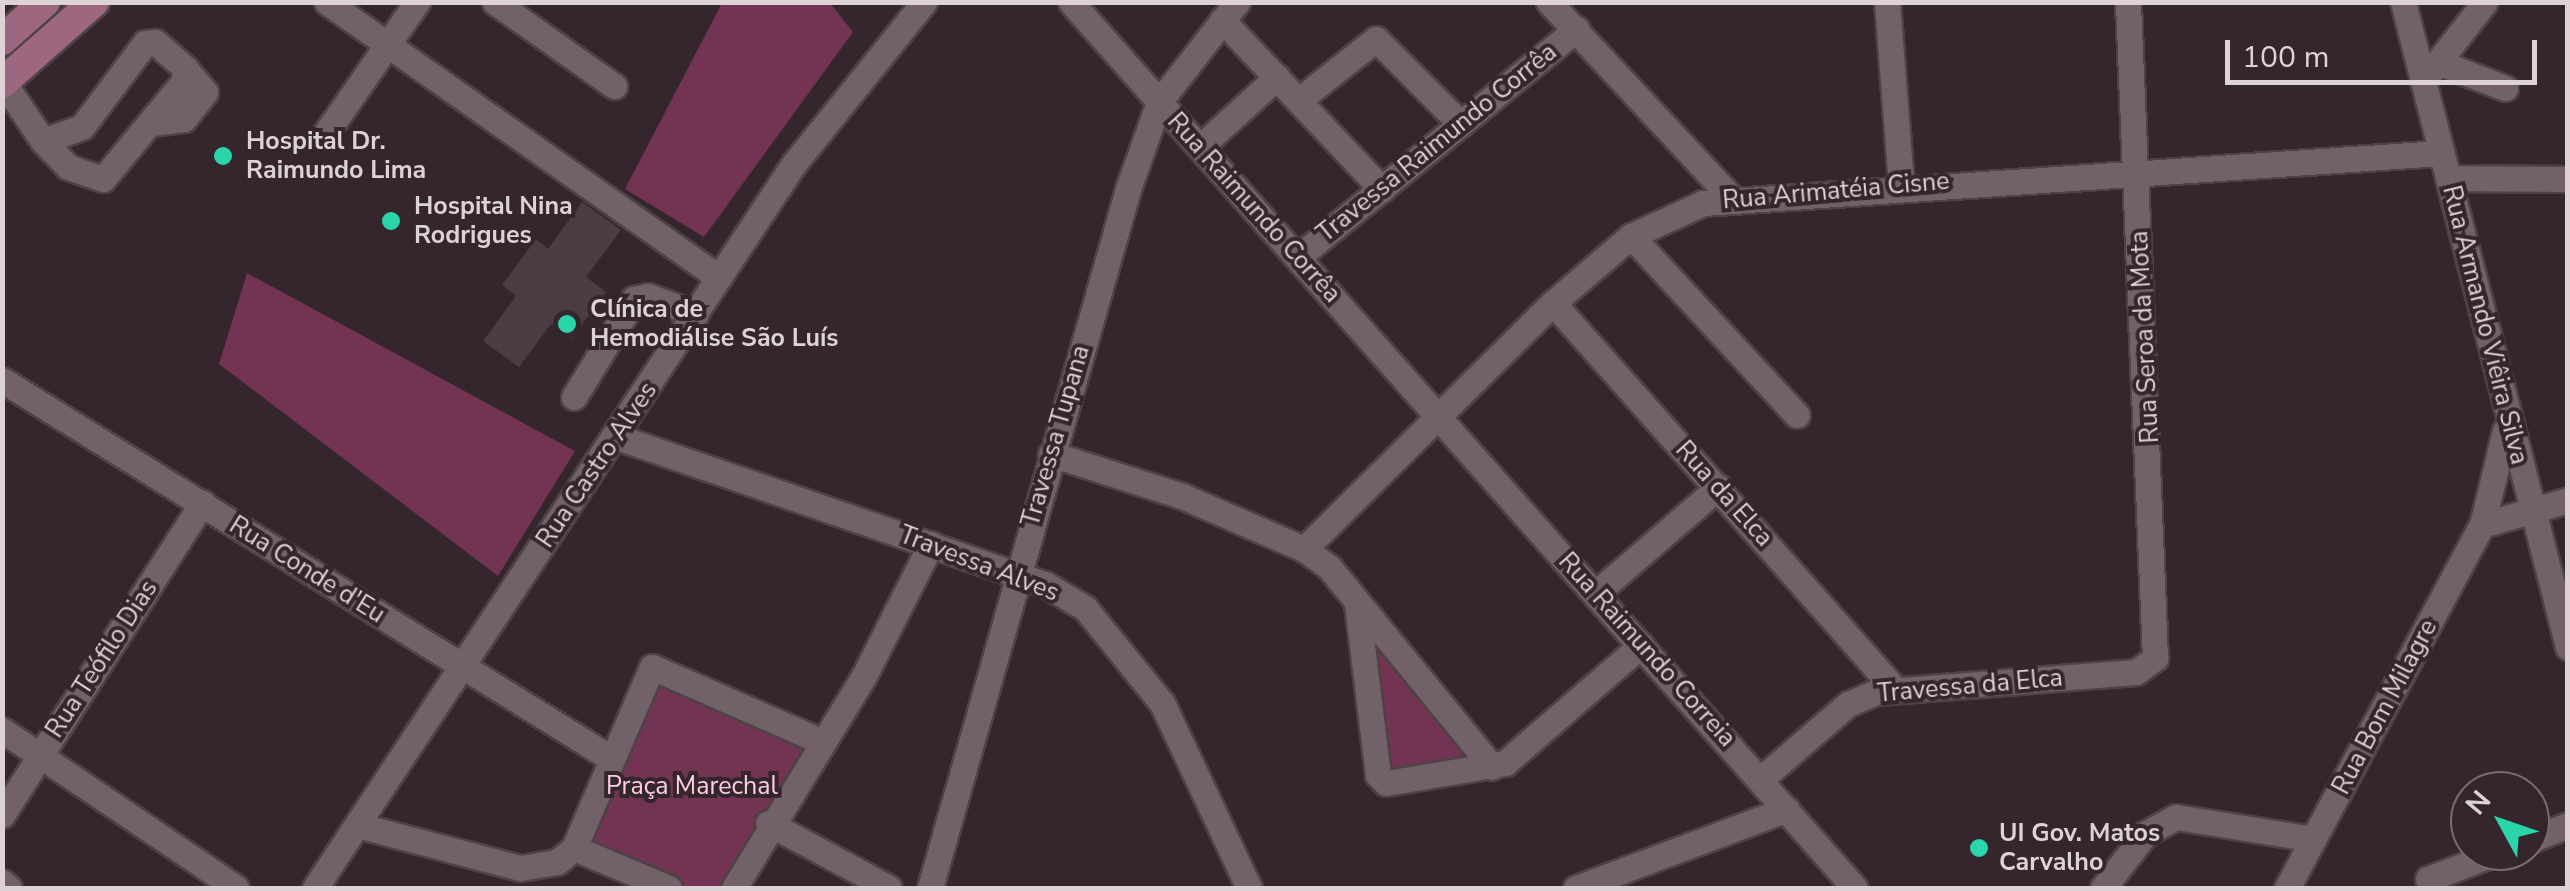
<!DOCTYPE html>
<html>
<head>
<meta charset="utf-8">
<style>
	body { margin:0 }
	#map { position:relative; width:2570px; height:891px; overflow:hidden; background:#35262d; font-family:"Nunito Sans",sans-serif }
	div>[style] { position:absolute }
	.green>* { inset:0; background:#723452 }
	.building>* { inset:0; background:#4c3c43 }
	.roads { filter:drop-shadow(2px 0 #4e4247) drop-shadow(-2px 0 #4e4247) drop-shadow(0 2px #4e4247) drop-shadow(0 -2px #4e4247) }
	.minor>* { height:25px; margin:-12.5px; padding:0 12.5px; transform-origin:12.5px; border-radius:12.5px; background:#726168 }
	.major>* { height:30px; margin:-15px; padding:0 15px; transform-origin:15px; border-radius:15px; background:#9d6780 }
	.dots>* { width:28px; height:28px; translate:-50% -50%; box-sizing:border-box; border:5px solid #35262d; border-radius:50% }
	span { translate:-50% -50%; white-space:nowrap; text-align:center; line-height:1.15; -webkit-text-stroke:8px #35262d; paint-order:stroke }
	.poi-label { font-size:25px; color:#ddd3d7; font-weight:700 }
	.left { translate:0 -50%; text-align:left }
	.street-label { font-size:25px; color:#ddd3d7 }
	.park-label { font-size:25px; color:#ffcee2 }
	.frame { position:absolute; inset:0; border:5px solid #ddd3d7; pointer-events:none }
	.north { position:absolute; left:2450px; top:771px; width:100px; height:100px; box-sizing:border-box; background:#35262d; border:2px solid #786b71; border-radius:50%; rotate:310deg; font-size:28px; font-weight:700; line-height:40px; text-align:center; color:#ddd3d7 }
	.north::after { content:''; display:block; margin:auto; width:35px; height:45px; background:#2bd5ac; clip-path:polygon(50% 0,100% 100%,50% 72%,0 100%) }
	.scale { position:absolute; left:2225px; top:40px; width:312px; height:45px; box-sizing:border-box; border:5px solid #ddd3d7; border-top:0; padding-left:12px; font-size:30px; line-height:35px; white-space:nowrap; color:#ddd3d7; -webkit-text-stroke:8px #35262d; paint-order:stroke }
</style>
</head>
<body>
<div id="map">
	<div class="green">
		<div style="clip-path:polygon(722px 3px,830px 3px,853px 32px,704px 237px,625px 189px)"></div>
		<div style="clip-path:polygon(247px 273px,575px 451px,498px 576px,219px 364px)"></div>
		<div style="clip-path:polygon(1366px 629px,1471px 762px,1383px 778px)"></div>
		<div style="clip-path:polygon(652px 674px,811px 743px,728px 888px,689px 888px,583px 842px)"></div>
	</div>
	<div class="building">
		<div style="clip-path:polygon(582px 202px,621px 230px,586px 277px,606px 292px,571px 339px,551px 324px,519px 367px,483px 341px,516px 296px,502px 285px,536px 239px,548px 249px)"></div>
	</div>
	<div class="roads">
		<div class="minor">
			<div style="left:327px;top:2px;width:479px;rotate:35.1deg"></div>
			<div style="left:495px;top:2px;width:146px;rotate:35.2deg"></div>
			<div style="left:1071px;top:2px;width:1183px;rotate:48.5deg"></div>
			<div style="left:1549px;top:2px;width:268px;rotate:47deg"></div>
			<div style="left:1887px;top:2px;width:183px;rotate:85.6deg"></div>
			<div style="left:2403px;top:2px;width:666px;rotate:75.65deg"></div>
			<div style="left:1222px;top:20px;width:233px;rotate:46.6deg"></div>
			<div style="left:2438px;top:62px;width:72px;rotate:21.2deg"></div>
			<div style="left:2423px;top:81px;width:100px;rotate:-51.9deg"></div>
			<div style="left:3px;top:82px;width:71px;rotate:55.9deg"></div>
			<div style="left:43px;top:141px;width:36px;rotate:46deg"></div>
			<div style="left:68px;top:167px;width:37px;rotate:19deg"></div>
			<div style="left:103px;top:179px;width:127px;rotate:-50.4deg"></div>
			<div style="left:184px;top:81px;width:13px;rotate:-86deg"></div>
			<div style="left:185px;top:68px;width:40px;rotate:-139deg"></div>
			<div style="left:155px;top:42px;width:10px;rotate:174deg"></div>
			<div style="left:145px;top:43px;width:105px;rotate:126.9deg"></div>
			<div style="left:82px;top:127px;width:41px;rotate:160.3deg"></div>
			<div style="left:1299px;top:100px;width:98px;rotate:-38.4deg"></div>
			<div style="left:1376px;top:39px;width:120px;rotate:45deg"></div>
			<div style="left:152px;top:123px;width:32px;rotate:-7deg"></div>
			<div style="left:184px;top:119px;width:34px;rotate:-52deg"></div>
			<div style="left:205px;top:92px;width:31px;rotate:-130deg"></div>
			<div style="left:326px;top:133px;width:160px;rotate:-55.2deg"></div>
			<div style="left:1200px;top:147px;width:104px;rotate:-42.3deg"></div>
			<div style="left:2448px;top:178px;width:120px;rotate:0.5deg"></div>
			<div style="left:1631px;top:236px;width:244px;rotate:47.2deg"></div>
			<div style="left:1298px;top:257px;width:360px;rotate:-39.3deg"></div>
			<div style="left:1553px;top:303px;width:513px;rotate:48.48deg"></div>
			<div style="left:2px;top:380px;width:718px;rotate:31.85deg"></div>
			<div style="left:574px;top:397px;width:115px;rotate:-58.5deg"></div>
			<div style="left:634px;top:299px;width:14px;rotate:-12deg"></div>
			<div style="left:648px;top:296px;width:51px;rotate:20.6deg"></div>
			<div style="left:617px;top:437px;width:453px;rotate:19deg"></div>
			<div style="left:1045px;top:584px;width:47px;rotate:31deg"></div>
			<div style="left:1085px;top:608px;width:122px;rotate:51deg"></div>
			<div style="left:1162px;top:703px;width:204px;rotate:64.8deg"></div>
			<div style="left:1051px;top:454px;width:138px;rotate:17.8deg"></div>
			<div style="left:1182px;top:496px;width:133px;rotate:23.5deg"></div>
			<div style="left:1304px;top:549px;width:31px;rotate:36deg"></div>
			<div style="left:1329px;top:567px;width:258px;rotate:50.8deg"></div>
			<div style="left:2482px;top:525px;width:90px;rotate:-16.2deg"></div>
			<div style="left:1304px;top:549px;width:350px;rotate:-44.7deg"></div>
			<div style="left:1553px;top:303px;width:103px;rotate:-40.7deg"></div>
			<div style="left:1631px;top:236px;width:79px;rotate:-24.6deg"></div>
			<div style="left:1703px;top:203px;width:739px;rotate:-3.88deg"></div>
			<div style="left:1596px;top:593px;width:162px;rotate:-40.8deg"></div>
			<div style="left:1357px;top:604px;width:172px;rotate:83deg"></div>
			<div style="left:1378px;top:775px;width:11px;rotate:45deg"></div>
			<div style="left:1386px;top:783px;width:121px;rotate:-9.5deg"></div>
			<div style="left:1505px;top:763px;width:180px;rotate:-40.9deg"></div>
			<div style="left:2px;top:730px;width:282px;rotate:34deg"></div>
			<div style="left:1761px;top:779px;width:115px;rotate:-40.8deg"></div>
			<div style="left:1848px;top:704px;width:30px;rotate:-23deg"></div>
			<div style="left:1876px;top:692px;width:261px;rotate:-4.4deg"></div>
			<div style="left:2136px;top:672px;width:24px;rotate:-36deg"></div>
			<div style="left:2155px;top:658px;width:657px;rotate:-92.36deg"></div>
			<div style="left:2px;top:815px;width:371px;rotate:-57.3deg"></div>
			<div style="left:768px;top:823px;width:137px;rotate:28.2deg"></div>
			<div style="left:357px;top:825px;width:169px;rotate:14.8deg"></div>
			<div style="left:520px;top:868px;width:37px;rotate:-9deg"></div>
			<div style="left:557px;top:862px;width:22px;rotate:-39deg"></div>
			<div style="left:574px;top:848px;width:197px;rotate:-66.7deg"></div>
			<div style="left:652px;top:667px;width:187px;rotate:23.7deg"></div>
			<div style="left:2530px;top:840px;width:41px;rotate:-21.5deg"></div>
			<div style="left:574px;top:848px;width:103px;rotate:22.8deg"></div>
			<div style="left:2428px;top:879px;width:78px;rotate:-21deg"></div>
			<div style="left:2px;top:882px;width:9px;rotate:41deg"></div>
			<div style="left:315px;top:888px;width:867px;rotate:-56.53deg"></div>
			<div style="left:793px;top:165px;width:209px;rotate:-51.2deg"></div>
			<div style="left:734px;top:888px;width:249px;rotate:-58.5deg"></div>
			<div style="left:864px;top:676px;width:148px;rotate:-63.1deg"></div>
			<div style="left:930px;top:888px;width:727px;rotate:-74.18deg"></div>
			<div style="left:1128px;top:189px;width:92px;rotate:-70.4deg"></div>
			<div style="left:1159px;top:102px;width:127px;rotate:-52deg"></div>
			<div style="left:1576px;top:888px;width:225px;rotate:-20.5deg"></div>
			<div style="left:2103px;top:888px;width:68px;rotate:-52.1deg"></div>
			<div style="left:2145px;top:834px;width:35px;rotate:-29deg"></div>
			<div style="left:2176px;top:817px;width:139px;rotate:9.1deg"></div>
			<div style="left:2287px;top:888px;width:412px;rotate:-61.8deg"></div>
			<div style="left:2482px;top:525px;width:97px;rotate:-76.3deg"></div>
		</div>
		<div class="major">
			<div style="left:2px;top:40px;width:57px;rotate:-41.5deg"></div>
			<div style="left:2px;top:83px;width:123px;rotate:-41.4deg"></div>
		</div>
	</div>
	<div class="dots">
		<div style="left:223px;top:156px;background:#2bd5ac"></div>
		<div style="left:391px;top:221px;background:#2bd5ac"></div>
		<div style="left:567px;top:324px;background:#2bd5ac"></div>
		<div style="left:1979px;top:848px;background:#2bd5ac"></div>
	</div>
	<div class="poi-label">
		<span class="left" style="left:246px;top:156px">Hospital Dr.<br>Raimundo Lima</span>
		<span class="left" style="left:414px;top:221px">Hospital Nina<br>Rodrigues</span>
		<span class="left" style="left:590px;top:324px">Clínica de<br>Hemodiálise São Luís</span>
		<span class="left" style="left:1999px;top:848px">UI Gov. Matos<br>Carvalho</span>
	</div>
	<div class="street-label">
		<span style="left:1437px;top:143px;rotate:-39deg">Travessa Raimundo Corrêa</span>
		<span style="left:1836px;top:191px;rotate:-5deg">Rua Arimatéia Cisne</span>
		<span style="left:1254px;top:208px;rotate:48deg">Rua Raimundo Corrêa</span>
		<span style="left:2485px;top:325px;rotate:76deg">Rua Armando Viêira Silva</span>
		<span style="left:2145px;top:337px;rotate:-93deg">Rua Seroa da Mota</span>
		<span style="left:1056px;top:436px;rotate:-74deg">Travessa Tupana</span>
		<span style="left:597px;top:465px;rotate:-56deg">Rua Castro Alves</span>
		<span style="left:1724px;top:494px;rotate:48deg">Rua da Elca</span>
		<span style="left:979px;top:564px;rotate:21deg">Travessa Alves</span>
		<span style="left:307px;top:570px;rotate:32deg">Rua Conde d'Eu</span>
		<span style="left:1647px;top:650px;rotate:48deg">Rua Raimundo Correia</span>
		<span style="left:102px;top:659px;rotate:-57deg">Rua Teófilo Dias</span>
		<span style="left:1970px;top:686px;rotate:-5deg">Travessa da Elca</span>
		<span style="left:2385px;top:707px;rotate:-62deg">Rua Bom Milagre</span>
	</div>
	<div class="park-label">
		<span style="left:692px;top:786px">Praça Marechal</span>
	</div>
	<div class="frame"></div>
	<div class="north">N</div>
	<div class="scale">100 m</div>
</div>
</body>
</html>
